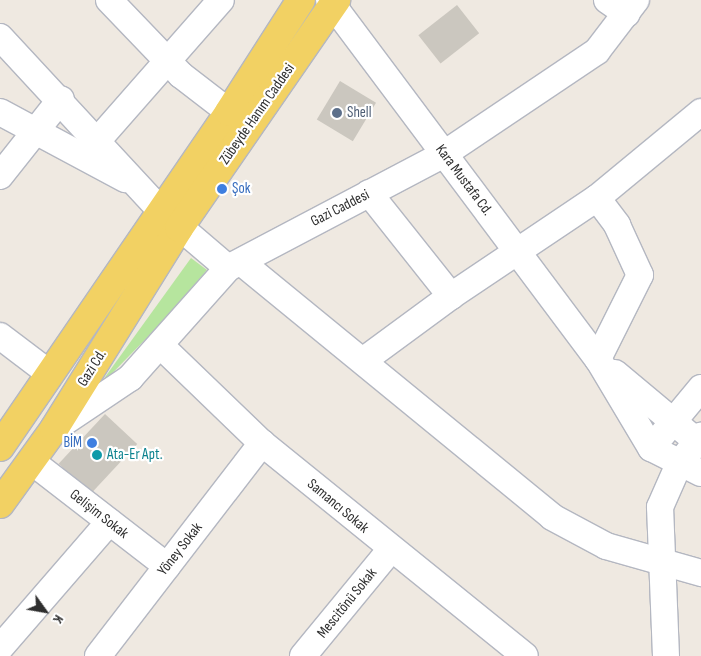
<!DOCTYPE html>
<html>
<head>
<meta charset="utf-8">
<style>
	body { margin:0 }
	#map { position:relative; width:701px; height:656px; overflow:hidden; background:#efe9e1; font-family:"Sofia Sans Condensed",sans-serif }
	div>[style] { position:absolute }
	.green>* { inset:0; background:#b6e59e }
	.building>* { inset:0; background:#cbc7bf; transform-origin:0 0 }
	.roads { filter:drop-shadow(1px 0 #b4b7c1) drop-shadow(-1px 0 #b4b7c1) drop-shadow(0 1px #b4b7c1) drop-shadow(0 -1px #b4b7c1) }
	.minor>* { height:26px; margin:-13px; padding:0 13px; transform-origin:13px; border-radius:13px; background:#fff }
	.major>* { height:28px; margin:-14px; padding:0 14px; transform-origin:14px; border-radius:14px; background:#f2d163 }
	.dots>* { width:14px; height:14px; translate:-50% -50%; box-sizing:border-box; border:2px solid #fff; border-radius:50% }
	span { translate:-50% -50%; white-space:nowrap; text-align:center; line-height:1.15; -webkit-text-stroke:4.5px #fff; paint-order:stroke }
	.service-label { font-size:15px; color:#4e5e75 }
	.left { translate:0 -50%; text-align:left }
	.street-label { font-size:15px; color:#2e2e2e }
	.shop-label { font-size:15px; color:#366cbe }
	.right { translate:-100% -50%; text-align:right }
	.culture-label { font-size:15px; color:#0d838f }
	.north { position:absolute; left:20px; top:586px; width:50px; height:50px; -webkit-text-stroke:4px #fff; paint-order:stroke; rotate:122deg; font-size:14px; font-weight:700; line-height:20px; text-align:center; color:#2e2e2e }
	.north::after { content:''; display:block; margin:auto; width:18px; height:22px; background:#2e2e2e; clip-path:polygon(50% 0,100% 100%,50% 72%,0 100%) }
</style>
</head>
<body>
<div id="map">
	<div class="green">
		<div style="clip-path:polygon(191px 258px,207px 270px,167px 317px,95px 391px)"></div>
	</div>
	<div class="building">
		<div style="left:457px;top:5px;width:36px;height:49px;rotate:52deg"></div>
		<div style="left:340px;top:81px;width:42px;height:45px;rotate:31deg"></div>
		<div style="left:105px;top:414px;width:44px;height:68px;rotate:43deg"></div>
	</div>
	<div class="roads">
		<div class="minor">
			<div style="left:109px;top:0;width:104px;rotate:46.2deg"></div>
			<div style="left:181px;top:75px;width:61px;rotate:37.6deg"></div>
			<div style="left:329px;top:0;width:449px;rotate:53.2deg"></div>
			<div style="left:598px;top:359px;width:104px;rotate:59.2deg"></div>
			<div style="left:651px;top:448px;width:56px;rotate:26.6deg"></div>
			<div style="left:607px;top:0;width:24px;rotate:35deg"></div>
			<div style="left:0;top:37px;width:237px;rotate:47.2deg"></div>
			<div style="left:161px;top:211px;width:88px;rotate:40.4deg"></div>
			<div style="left:0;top:112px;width:142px;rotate:28.2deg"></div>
			<div style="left:98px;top:140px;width:186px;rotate:-48.7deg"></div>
			<div style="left:0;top:176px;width:98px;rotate:-51.6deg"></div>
			<div style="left:369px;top:193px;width:132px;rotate:51.5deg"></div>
			<div style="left:597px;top:198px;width:34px;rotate:53deg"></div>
			<div style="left:617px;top:225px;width:55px;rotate:65.3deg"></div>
			<div style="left:640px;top:275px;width:94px;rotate:116.6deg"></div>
			<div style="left:241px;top:262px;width:402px;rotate:39.3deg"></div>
			<div style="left:552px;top:517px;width:61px;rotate:28.2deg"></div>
			<div style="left:606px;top:546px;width:99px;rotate:15.9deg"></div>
			<div style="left:0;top:336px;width:63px;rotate:37.2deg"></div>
			<div style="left:160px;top:345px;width:141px;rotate:43.9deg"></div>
			<div style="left:262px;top:443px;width:338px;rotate:39deg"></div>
			<div style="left:364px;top:360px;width:108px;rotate:-36.3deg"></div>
			<div style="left:451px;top:296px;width:176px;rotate:-33.9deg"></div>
			<div style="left:597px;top:198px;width:135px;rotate:-39.6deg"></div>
			<div style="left:615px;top:373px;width:112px;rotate:39.9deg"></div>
			<div style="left:54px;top:429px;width:92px;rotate:-33.9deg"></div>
			<div style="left:130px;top:378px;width:147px;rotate:-48.3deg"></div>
			<div style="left:228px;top:268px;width:244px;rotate:-27.8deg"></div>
			<div style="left:444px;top:154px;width:184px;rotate:-33.9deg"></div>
			<div style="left:597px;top:51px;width:64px;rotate:-52.6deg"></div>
			<div style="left:662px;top:435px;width:61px;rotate:-50.3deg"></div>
			<div style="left:31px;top:461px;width:172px;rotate:37.7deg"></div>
			<div style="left:0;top:648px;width:167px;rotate:-49.1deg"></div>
			<div style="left:98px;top:656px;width:269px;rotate:-52.4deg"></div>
			<div style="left:303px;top:656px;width:137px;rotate:-50.6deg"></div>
			<div style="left:666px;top:656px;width:149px;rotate:-92.3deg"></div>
			<div style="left:660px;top:507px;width:47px;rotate:-66.2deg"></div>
			<div style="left:679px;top:464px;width:36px;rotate:-52deg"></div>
		</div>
		<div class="major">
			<div style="left:0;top:447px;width:406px;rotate:-55.6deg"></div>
			<div style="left:229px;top:112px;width:133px;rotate:-57.3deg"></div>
			<div style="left:0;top:504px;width:92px;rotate:-54.2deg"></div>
			<div style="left:54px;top:429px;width:237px;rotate:-58.1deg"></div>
			<div style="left:179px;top:228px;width:277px;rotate:-55.4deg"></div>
		</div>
	</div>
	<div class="dots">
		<div style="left:337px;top:113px;background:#5c6f8a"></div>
		<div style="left:222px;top:189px;background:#3f7fe0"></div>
		<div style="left:92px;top:443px;background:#3f7fe0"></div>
		<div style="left:97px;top:455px;background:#0f9aa8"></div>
	</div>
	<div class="service-label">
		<span class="left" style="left:347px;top:113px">Shell</span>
	</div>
	<div class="street-label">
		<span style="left:257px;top:114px;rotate:-55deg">Zübeyde Hanım Caddesi</span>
		<span style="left:464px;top:180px;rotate:53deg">Kara Mustafa Cd.</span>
		<span style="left:340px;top:208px;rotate:-27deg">Gazi Caddesi</span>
		<span style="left:92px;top:368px;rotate:-58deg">Gazi Cd.</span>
		<span style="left:338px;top:506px;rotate:40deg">Samancı Sokak</span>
		<span style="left:99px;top:514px;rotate:38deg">Gelişim Sokak</span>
		<span style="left:180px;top:549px;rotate:-52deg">Yöney Sokak</span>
		<span style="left:347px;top:603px;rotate:-51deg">Mescitönü Sokak</span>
	</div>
	<div class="shop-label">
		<span class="left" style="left:232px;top:189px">Şok</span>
		<span class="right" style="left:82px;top:443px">BİM</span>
	</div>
	<div class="culture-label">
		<span class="left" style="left:107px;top:455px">Ata-Er Apt.</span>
	</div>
	<div class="north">K</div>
</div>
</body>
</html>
